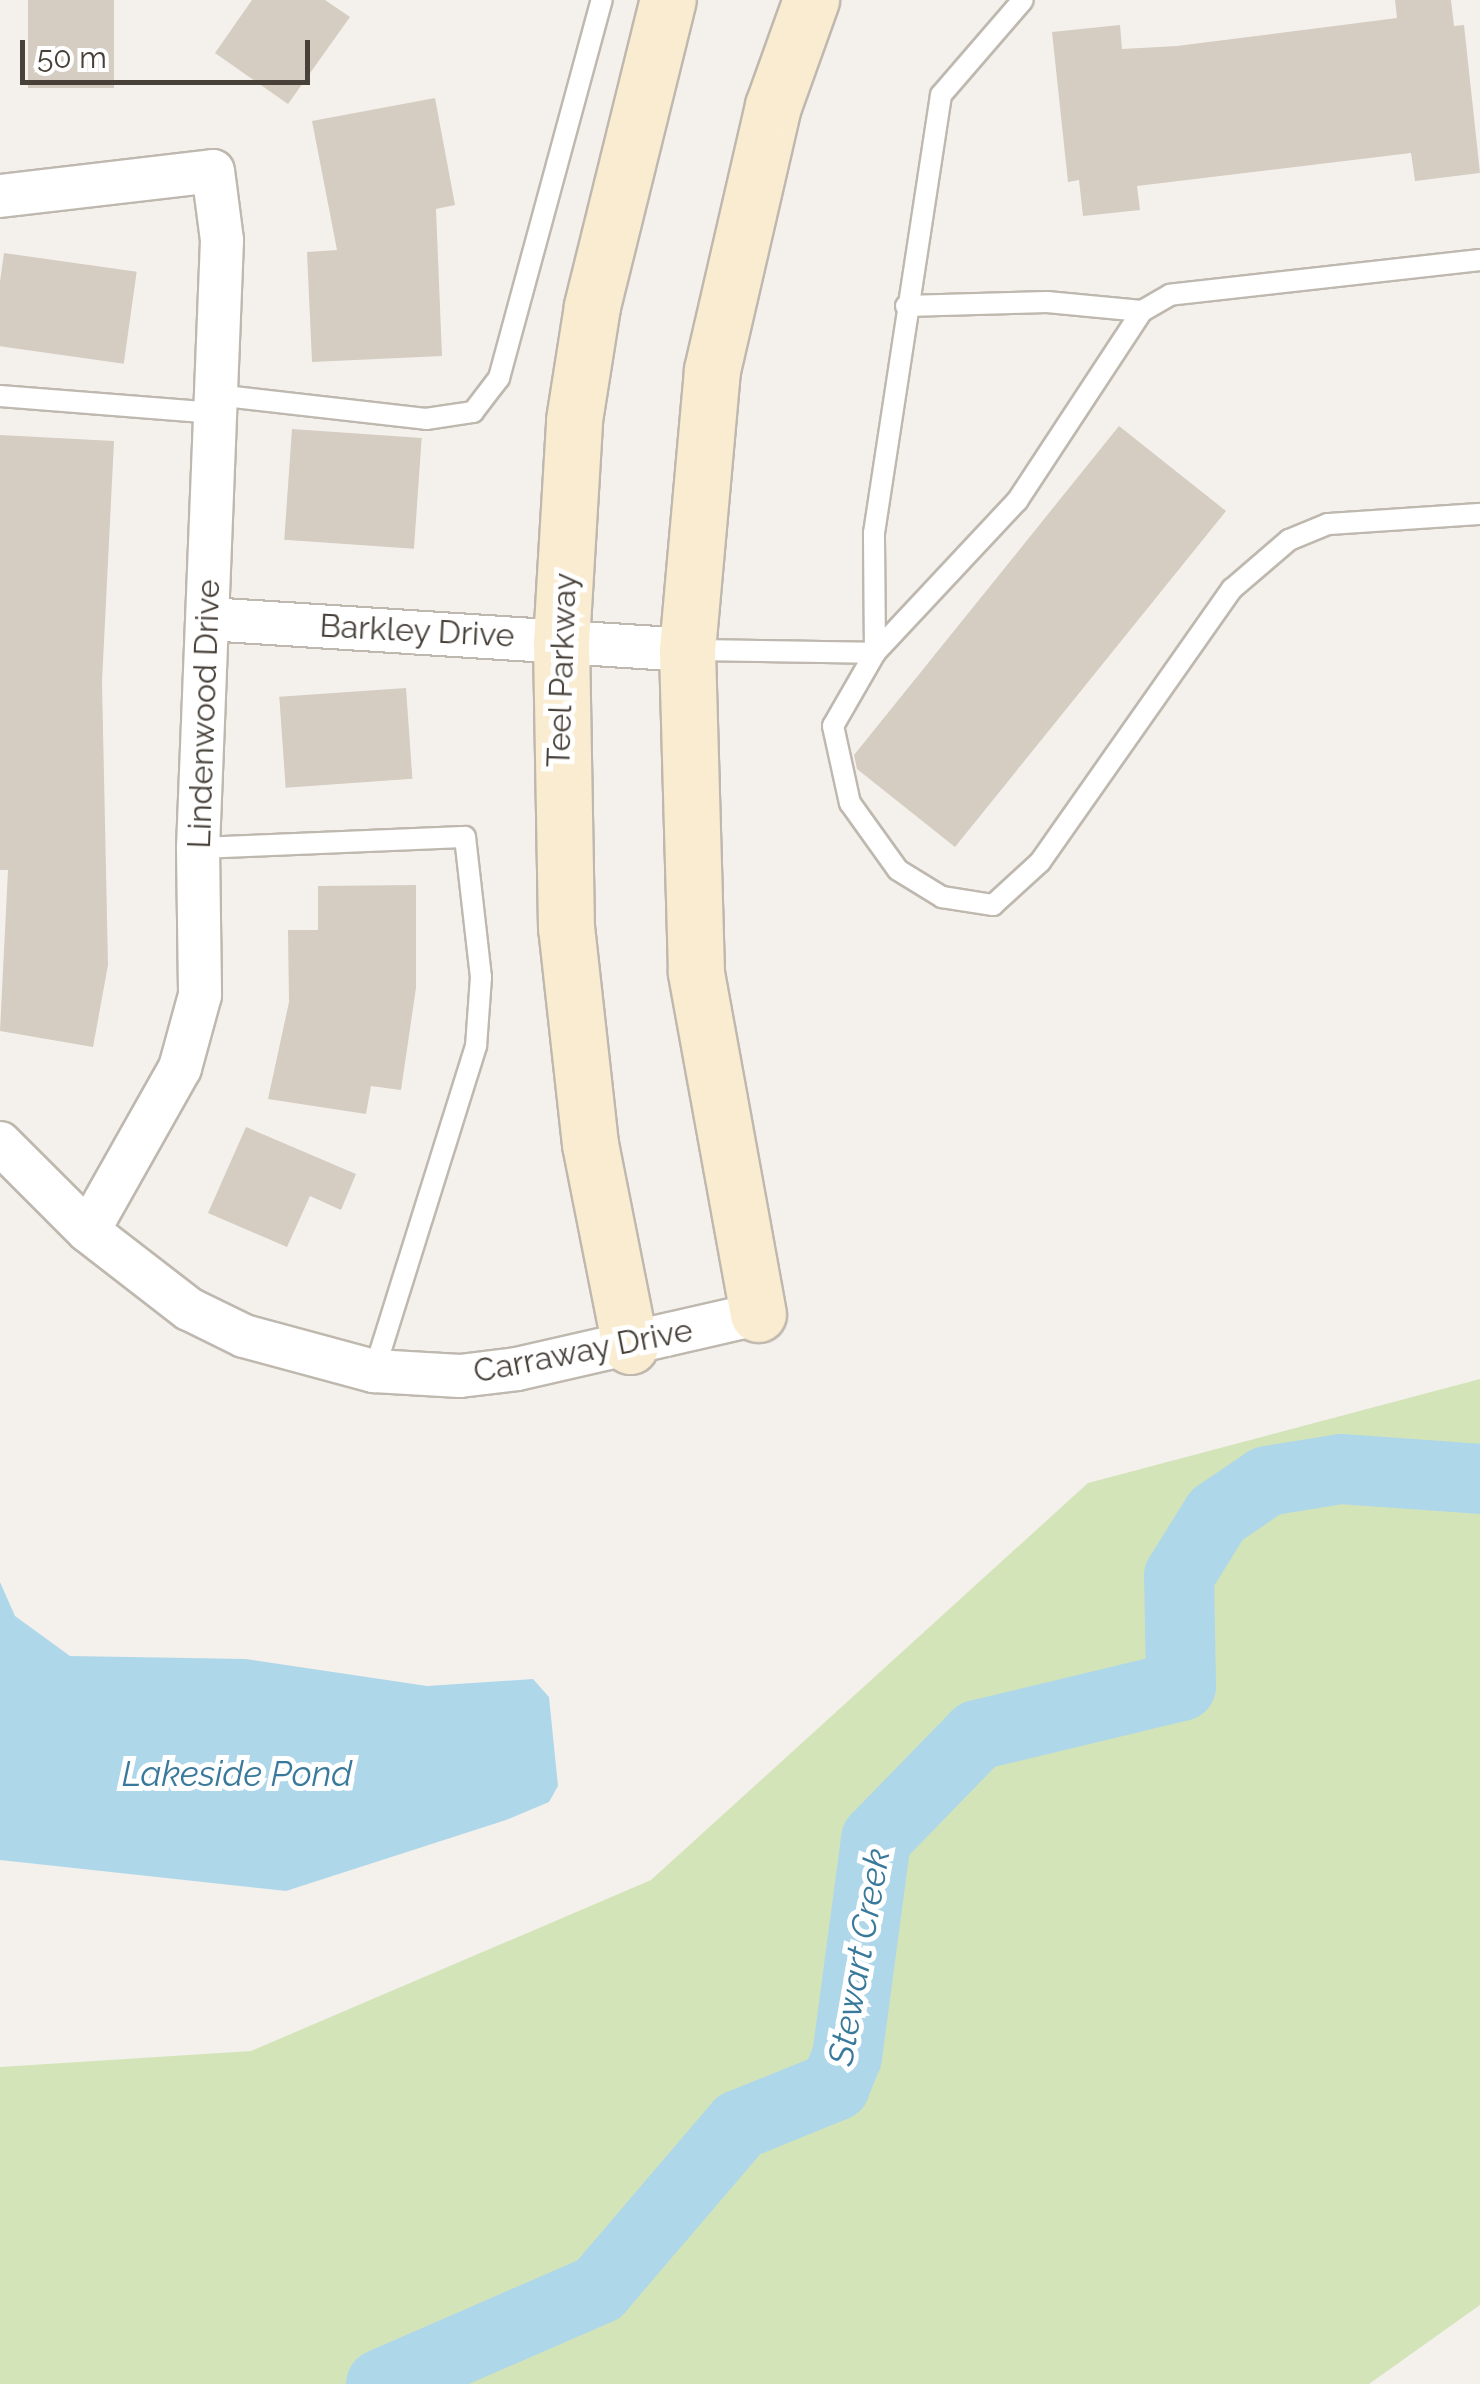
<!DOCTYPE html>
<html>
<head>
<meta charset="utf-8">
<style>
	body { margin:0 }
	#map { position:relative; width:1480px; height:2384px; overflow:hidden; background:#f4f1ec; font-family:Raleway,sans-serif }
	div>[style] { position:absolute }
	.green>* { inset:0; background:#d4e4b9 }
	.water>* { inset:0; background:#afd7ea }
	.river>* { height:70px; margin:-35px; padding:0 35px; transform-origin:35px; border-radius:35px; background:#afd7ea }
	.building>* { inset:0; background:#d5ccc2; transform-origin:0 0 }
	.roads { filter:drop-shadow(2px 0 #bfb8af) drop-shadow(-2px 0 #bfb8af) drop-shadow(0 2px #bfb8af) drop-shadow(0 -2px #bfb8af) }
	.lane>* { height:20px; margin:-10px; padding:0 10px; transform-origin:10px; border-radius:10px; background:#fff }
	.street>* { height:42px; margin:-21px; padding:0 21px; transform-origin:21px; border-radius:21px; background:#fff }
	.secondary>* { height:55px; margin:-27.5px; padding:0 27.5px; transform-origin:27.5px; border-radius:27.5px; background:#faecd0 }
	span { translate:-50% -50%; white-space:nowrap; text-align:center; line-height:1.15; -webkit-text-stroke:10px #fff; paint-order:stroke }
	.street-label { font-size:32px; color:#48413a }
	.water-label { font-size:35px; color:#39799b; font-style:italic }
	.scale { position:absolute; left:20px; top:40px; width:290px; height:45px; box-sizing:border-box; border:5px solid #48413a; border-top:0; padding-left:12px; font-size:30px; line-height:35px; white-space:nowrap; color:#48413a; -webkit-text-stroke:8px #fff; paint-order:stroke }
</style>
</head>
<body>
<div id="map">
	<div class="green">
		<div style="clip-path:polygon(1480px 1379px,1480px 2305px,1369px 2384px,0 2384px,0 2067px,251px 2051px,651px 1880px,1088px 1483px)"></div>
	</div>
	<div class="water">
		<div style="clip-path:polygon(0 1582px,15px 1616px,70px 1656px,246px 1659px,427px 1686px,533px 1679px,549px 1697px,558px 1786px,549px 1802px,506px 1820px,286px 1891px,0 1860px)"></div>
	</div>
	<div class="river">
		<div style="left:381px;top:2384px;width:238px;rotate:-23.5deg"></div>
		<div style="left:599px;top:2289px;width:216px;rotate:-49.5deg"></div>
		<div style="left:739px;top:2125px;width:104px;rotate:-22.1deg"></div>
		<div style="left:835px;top:2086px;width:31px;rotate:-68deg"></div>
		<div style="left:847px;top:2057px;width:220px;rotate:-82.4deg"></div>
		<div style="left:876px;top:1839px;width:145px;rotate:-45.8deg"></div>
		<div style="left:977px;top:1735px;width:210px;rotate:-13.5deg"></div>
		<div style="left:1181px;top:1686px;width:110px;rotate:-91deg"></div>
		<div style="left:1179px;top:1576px;width:72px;rotate:-58.1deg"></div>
		<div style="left:1217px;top:1515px;width:60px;rotate:-34.2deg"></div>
		<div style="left:1267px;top:1481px;width:75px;rotate:-9.2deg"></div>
		<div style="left:1341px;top:1469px;width:139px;rotate:4.1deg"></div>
	</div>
	<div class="building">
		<div style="left:28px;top:0;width:86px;height:88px"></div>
		<div style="clip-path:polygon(252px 0,325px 0,350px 17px,288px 104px,215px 53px)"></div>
		<div style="clip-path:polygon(1395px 0,1451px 0,1454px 26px,1464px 25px,1480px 173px,1415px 181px,1411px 153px,1137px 186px,1140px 210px,1083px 216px,1079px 180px,1068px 182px,1052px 32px,1120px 25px,1122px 49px,1177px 46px,1397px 18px)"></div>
		<div style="clip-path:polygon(435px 98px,455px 205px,436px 209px,442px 356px,312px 362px,307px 252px,337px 250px,312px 121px)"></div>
		<div style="left:4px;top:253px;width:134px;height:93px;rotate:8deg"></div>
		<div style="clip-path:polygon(1119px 426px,1226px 511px,955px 847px,857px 769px,854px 755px)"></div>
		<div style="left:292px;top:429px;width:130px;height:111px;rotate:4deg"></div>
		<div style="clip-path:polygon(0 435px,114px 441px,102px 682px,108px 965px,93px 1047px,0 1031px,8px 870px,0 870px)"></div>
		<div style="left:406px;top:688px;width:91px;height:127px;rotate:86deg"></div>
		<div style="clip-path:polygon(416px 885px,416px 988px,401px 1090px,371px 1086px,366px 1114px,268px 1099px,289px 1002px,288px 930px,318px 930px,318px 886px)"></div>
		<div style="clip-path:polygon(246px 1127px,356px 1174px,341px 1210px,310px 1196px,287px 1247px,208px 1213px)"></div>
	</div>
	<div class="roads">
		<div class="lane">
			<div style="left:1480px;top:260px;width:312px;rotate:173.6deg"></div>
			<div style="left:1170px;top:295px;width:32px;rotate:150deg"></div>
			<div style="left:1142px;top:311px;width:227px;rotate:123.3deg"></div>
			<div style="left:1017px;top:501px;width:208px;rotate:133.1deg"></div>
			<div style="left:875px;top:653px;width:84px;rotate:119.9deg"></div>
			<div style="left:833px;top:726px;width:79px;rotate:77.6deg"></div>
			<div style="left:850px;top:803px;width:82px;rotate:54.4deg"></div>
			<div style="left:898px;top:870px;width:52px;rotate:31.5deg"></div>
			<div style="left:942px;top:897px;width:52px;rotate:8.9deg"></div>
			<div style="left:993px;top:905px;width:64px;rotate:-42.5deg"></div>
			<div style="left:1040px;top:862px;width:334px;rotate:-54.9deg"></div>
			<div style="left:1232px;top:589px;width:75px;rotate:-40.7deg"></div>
			<div style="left:1289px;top:540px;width:42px;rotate:-22.3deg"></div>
			<div style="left:1328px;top:524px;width:152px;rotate:-3.8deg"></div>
			<div style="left:906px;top:306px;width:141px;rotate:-1.6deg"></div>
			<div style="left:1047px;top:302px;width:95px;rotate:5.4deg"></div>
			<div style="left:216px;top:395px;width:211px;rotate:6.5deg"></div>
			<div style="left:426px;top:419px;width:48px;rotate:-8.5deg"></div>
			<div style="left:473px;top:412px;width:43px;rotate:-52.6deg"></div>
			<div style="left:499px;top:378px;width:392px;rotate:-74.8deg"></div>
			<div style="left:0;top:396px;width:216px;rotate:4.5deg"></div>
			<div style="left:692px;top:650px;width:183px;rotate:0.9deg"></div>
			<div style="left:875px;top:653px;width:120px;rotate:-90.5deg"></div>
			<div style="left:874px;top:533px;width:443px;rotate:-81.3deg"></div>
			<div style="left:941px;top:95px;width:125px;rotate:-49.2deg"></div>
			<div style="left:198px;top:848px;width:267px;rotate:-2.4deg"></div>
			<div style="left:465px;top:837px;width:141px;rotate:83.5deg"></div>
			<div style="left:481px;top:977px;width:69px;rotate:94.1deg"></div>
			<div style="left:476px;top:1046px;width:341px;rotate:107.4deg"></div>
		</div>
		<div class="street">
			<div style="left:0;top:196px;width:214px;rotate:-6.7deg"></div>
			<div style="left:213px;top:171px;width:70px;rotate:82.6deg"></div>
			<div style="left:222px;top:240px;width:608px;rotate:92.26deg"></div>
			<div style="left:198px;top:848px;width:147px;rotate:89.2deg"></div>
			<div style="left:200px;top:995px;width:76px;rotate:105.3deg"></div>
			<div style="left:180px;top:1068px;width:187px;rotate:119.4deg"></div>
			<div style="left:208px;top:619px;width:480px;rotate:3.7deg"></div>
			<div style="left:0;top:1143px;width:124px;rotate:45deg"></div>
			<div style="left:88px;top:1231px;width:128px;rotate:37.7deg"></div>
			<div style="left:189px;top:1309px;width:61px;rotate:26.1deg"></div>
			<div style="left:244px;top:1336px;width:135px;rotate:15.1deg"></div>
			<div style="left:374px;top:1371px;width:86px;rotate:3.3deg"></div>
			<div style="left:460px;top:1376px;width:57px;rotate:-7deg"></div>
			<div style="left:517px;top:1369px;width:247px;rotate:-12.9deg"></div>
		</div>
		<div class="secondary">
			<div style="left:758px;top:1314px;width:348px;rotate:-100.3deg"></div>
			<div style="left:696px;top:972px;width:322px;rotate:-91.6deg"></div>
			<div style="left:687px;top:650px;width:281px;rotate:-84.9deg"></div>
			<div style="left:712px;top:370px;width:271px;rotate:-77deg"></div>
			<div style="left:773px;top:106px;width:113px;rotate:-70.3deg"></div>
			<div style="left:630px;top:1346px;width:206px;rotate:-101.2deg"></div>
			<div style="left:590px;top:1144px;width:217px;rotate:-96.3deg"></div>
			<div style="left:566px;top:928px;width:286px;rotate:-91deg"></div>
			<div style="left:561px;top:642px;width:222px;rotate:-86.6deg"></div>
			<div style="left:574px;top:420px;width:115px;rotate:-81deg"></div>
			<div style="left:592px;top:306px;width:315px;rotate:-76.1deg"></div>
		</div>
	</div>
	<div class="street-label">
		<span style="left:417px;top:631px;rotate:3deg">Barkley Drive</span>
		<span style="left:562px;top:670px;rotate:-88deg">Teel Parkway</span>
		<span style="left:204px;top:714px;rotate:-88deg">Lindenwood Drive</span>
		<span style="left:583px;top:1351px;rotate:-11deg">Carraway Drive</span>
	</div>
	<div class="water-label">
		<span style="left:237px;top:1774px">Lakeside Pond</span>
		<span style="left:859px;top:1957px;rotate:-80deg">Stewart Creek</span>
	</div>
	<div class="scale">50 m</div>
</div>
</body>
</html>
